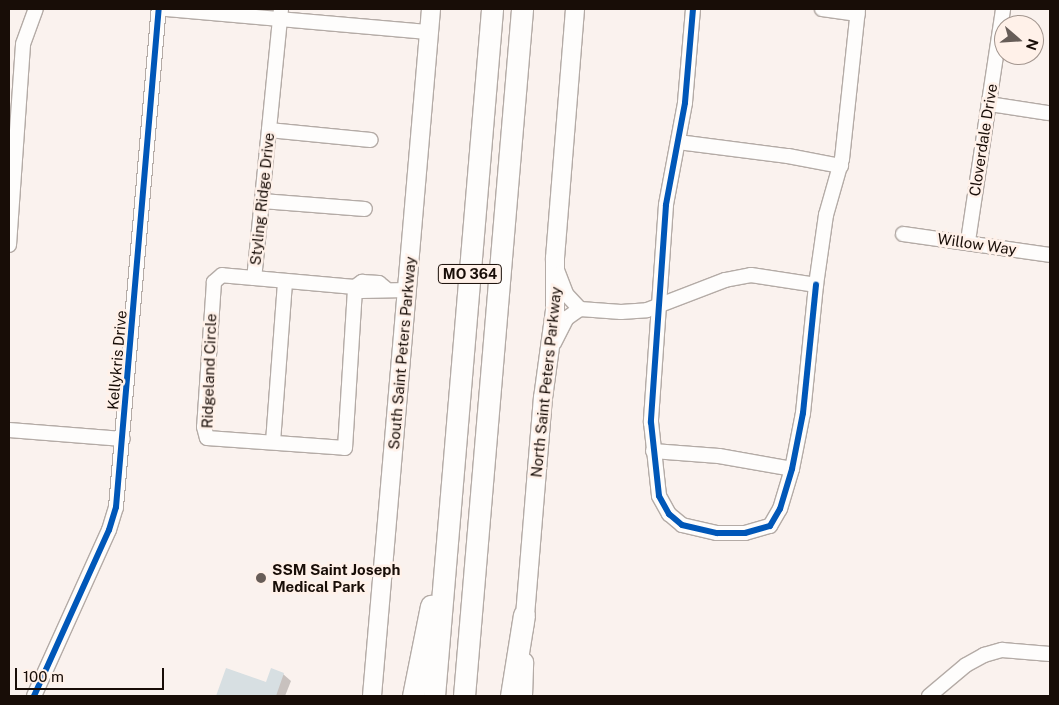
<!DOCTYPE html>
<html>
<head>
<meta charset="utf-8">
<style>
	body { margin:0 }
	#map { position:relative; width:1059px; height:705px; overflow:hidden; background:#faf2ee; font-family:"Public Sans",sans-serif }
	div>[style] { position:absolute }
	.shadow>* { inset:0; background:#0003 }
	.building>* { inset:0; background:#d7dfe2 }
	.roads { filter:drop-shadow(1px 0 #b4aba6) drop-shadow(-1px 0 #b4aba6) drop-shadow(0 1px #b4aba6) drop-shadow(0 -1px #b4aba6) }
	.minor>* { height:14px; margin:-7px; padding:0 7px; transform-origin:7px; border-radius:7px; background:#fefdfc }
	.major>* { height:18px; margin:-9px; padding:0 9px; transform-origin:9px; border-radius:9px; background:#fefdfc }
	.highway>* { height:21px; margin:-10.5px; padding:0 10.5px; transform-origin:10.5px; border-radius:10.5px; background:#fefdfc }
	.cycleway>* { height:6px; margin:-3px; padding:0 3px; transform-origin:3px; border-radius:3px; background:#0057b8 }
	.dots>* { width:14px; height:14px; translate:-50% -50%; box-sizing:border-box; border:2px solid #fff1e9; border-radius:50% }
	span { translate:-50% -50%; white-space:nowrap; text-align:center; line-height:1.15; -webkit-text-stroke:5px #fff1e9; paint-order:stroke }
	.shield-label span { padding:1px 4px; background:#fff1e9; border:1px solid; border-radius:4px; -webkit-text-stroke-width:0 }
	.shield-label { font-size:14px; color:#180d07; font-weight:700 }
	.street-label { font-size:15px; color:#180d07 }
	.poi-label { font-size:15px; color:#180d07; font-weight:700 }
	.left { translate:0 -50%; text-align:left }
	.frame { position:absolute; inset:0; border:10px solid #180d07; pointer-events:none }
	.north { position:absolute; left:994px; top:15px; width:50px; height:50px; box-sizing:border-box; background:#fff1e9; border:1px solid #a3968f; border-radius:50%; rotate:109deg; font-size:14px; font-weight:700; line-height:20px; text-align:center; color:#180d07 }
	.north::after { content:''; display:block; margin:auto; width:18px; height:22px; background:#675d58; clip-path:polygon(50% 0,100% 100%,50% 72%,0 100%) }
	.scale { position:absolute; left:15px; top:668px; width:149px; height:22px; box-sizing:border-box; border:2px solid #180d07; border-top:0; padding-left:6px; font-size:15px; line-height:18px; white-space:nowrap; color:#180d07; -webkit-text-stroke:4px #fff1e9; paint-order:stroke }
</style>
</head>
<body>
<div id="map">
	<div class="shadow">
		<div style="clip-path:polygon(227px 669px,267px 683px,283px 674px,291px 681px,285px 696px,218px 696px)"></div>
	</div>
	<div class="building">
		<div style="clip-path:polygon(226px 668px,266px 682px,271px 668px,284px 673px,276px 696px,216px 696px)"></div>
	</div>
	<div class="roads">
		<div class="minor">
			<div style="left:165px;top:9px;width:265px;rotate:5deg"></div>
			<div style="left:281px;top:9px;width:270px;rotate:95.7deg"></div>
			<div style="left:254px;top:278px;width:101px;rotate:5.1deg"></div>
			<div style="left:355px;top:287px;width:7px;rotate:34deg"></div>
			<div style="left:361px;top:291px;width:46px;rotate:-1.2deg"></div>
			<div style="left:693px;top:9px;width:94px;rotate:94.9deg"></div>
			<div style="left:685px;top:103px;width:104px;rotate:100.6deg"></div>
			<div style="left:666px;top:205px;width:218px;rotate:94deg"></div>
			<div style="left:651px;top:422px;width:74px;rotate:83.8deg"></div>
			<div style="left:659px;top:496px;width:21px;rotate:61deg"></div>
			<div style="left:669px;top:514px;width:17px;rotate:40deg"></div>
			<div style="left:682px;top:525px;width:36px;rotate:13deg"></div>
			<div style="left:717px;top:533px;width:28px"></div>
			<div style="left:745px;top:533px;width:26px;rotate:-16deg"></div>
			<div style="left:770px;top:526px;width:20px;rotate:-60deg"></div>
			<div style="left:780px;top:509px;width:42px;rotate:-73.3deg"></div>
			<div style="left:792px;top:469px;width:57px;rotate:-78.9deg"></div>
			<div style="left:803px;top:413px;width:129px;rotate:-84.2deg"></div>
			<div style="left:822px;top:9px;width:36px;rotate:8deg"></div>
			<div style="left:989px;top:104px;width:60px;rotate:8.7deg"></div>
			<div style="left:269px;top:130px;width:102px;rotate:5.6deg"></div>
			<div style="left:678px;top:142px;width:111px;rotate:7.3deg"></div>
			<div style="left:788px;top:156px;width:54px;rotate:10.7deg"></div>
			<div style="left:262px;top:201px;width:103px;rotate:4.4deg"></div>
			<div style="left:903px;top:234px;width:148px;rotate:8.1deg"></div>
			<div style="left:968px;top:241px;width:235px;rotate:-81.4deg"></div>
			<div style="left:9px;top:245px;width:201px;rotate:-86deg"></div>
			<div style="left:23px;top:44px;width:37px;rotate:-70deg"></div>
			<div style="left:557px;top:270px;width:26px;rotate:69deg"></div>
			<div style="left:566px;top:294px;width:21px;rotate:47deg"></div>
			<div style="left:254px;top:278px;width:32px;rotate:-175deg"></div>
			<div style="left:222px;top:275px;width:11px;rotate:139deg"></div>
			<div style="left:214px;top:282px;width:145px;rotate:93.9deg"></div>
			<div style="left:204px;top:427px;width:11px;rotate:75deg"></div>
			<div style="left:207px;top:438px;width:138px;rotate:4.1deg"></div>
			<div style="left:345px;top:448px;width:161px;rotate:-86.4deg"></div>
			<div style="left:355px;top:287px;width:9px;rotate:-36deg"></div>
			<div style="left:362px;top:282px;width:17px;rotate:3deg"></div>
			<div style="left:379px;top:283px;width:8px;rotate:40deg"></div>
			<div style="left:554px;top:343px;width:28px;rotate:-63deg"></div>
			<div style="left:567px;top:318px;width:16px;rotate:-35deg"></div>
			<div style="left:580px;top:309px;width:41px;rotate:4.2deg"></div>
			<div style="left:621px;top:312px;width:26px;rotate:-4deg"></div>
			<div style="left:647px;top:310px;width:84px;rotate:-21deg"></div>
			<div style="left:725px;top:280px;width:26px;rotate:-11deg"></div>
			<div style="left:751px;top:275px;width:66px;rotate:8.7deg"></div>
			<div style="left:816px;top:285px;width:71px;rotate:-81.9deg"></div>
			<div style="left:826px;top:215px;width:58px;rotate:-74.1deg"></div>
			<div style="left:842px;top:159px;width:151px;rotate:-83.9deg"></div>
			<div style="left:9px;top:430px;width:114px;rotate:4.5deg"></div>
			<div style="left:273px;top:442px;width:160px;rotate:-85.7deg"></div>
			<div style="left:653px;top:451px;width:66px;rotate:4.3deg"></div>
			<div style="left:719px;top:456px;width:74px;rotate:10.1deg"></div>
			<div style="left:34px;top:696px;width:182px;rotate:-65.7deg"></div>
			<div style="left:109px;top:530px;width:24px;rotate:-73deg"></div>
			<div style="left:116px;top:507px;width:500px;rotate:-85.1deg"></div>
			<div style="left:929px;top:696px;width:48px;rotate:-40deg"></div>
			<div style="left:966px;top:665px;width:21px;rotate:-29deg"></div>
			<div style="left:984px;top:655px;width:19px;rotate:-16deg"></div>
			<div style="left:1002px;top:650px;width:48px;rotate:4.8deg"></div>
		</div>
		<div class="major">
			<div style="left:524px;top:628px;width:231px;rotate:-85.3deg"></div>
			<div style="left:543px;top:398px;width:89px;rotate:-82.2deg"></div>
			<div style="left:555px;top:310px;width:52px;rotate:-90deg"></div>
			<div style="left:555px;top:258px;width:250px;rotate:-85.4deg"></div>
			<div style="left:372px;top:696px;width:690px;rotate:-85.09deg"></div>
			<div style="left:523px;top:696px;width:34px;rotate:-88deg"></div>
		</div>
		<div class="highway">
			<div style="left:413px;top:696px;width:92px;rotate:-78.7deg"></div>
			<div style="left:434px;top:696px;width:689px;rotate:-85.17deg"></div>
			<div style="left:464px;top:696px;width:689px;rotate:-85.17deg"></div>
			<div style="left:511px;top:696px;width:82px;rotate:-80.9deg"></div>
		</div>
	</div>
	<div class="cycleway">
		<div style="left:693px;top:9px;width:94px;rotate:94.9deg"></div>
		<div style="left:685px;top:103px;width:104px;rotate:100.6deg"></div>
		<div style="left:666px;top:205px;width:218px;rotate:94deg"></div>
		<div style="left:651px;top:422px;width:74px;rotate:83.8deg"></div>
		<div style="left:659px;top:496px;width:21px;rotate:61deg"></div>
		<div style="left:669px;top:514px;width:17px;rotate:40deg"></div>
		<div style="left:682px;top:525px;width:36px;rotate:13deg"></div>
		<div style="left:717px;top:533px;width:28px"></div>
		<div style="left:745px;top:533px;width:26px;rotate:-16deg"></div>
		<div style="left:770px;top:526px;width:20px;rotate:-60deg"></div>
		<div style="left:780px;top:509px;width:42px;rotate:-73.3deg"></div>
		<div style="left:792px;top:469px;width:57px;rotate:-78.9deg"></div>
		<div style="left:803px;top:413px;width:129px;rotate:-84.2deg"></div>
		<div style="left:34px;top:696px;width:182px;rotate:-65.7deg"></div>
		<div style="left:109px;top:530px;width:24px;rotate:-73deg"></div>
		<div style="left:116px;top:507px;width:500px;rotate:-85.1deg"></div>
	</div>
	<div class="dots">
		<div style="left:261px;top:578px;background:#675d58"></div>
	</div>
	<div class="shield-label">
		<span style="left:470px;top:274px">MO 364</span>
	</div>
	<div class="street-label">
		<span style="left:983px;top:140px;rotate:-81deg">Cloverdale Drive</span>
		<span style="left:262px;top:199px;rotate:-84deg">Styling Ridge Drive</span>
		<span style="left:977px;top:244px;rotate:8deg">Willow Way</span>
		<span style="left:402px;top:353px;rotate:-85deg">South Saint Peters Parkway</span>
		<span style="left:117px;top:360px;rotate:-85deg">Kellykris Drive</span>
		<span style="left:209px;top:371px;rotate:-88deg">Ridgeland Circle</span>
		<span style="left:546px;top:382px;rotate:-84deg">North Saint Peters Parkway</span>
	</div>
	<div class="poi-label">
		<span class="left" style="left:272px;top:578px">SSM Saint Joseph<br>Medical Park</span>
	</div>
	<div class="frame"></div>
	<div class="north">N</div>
	<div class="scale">100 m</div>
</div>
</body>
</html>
